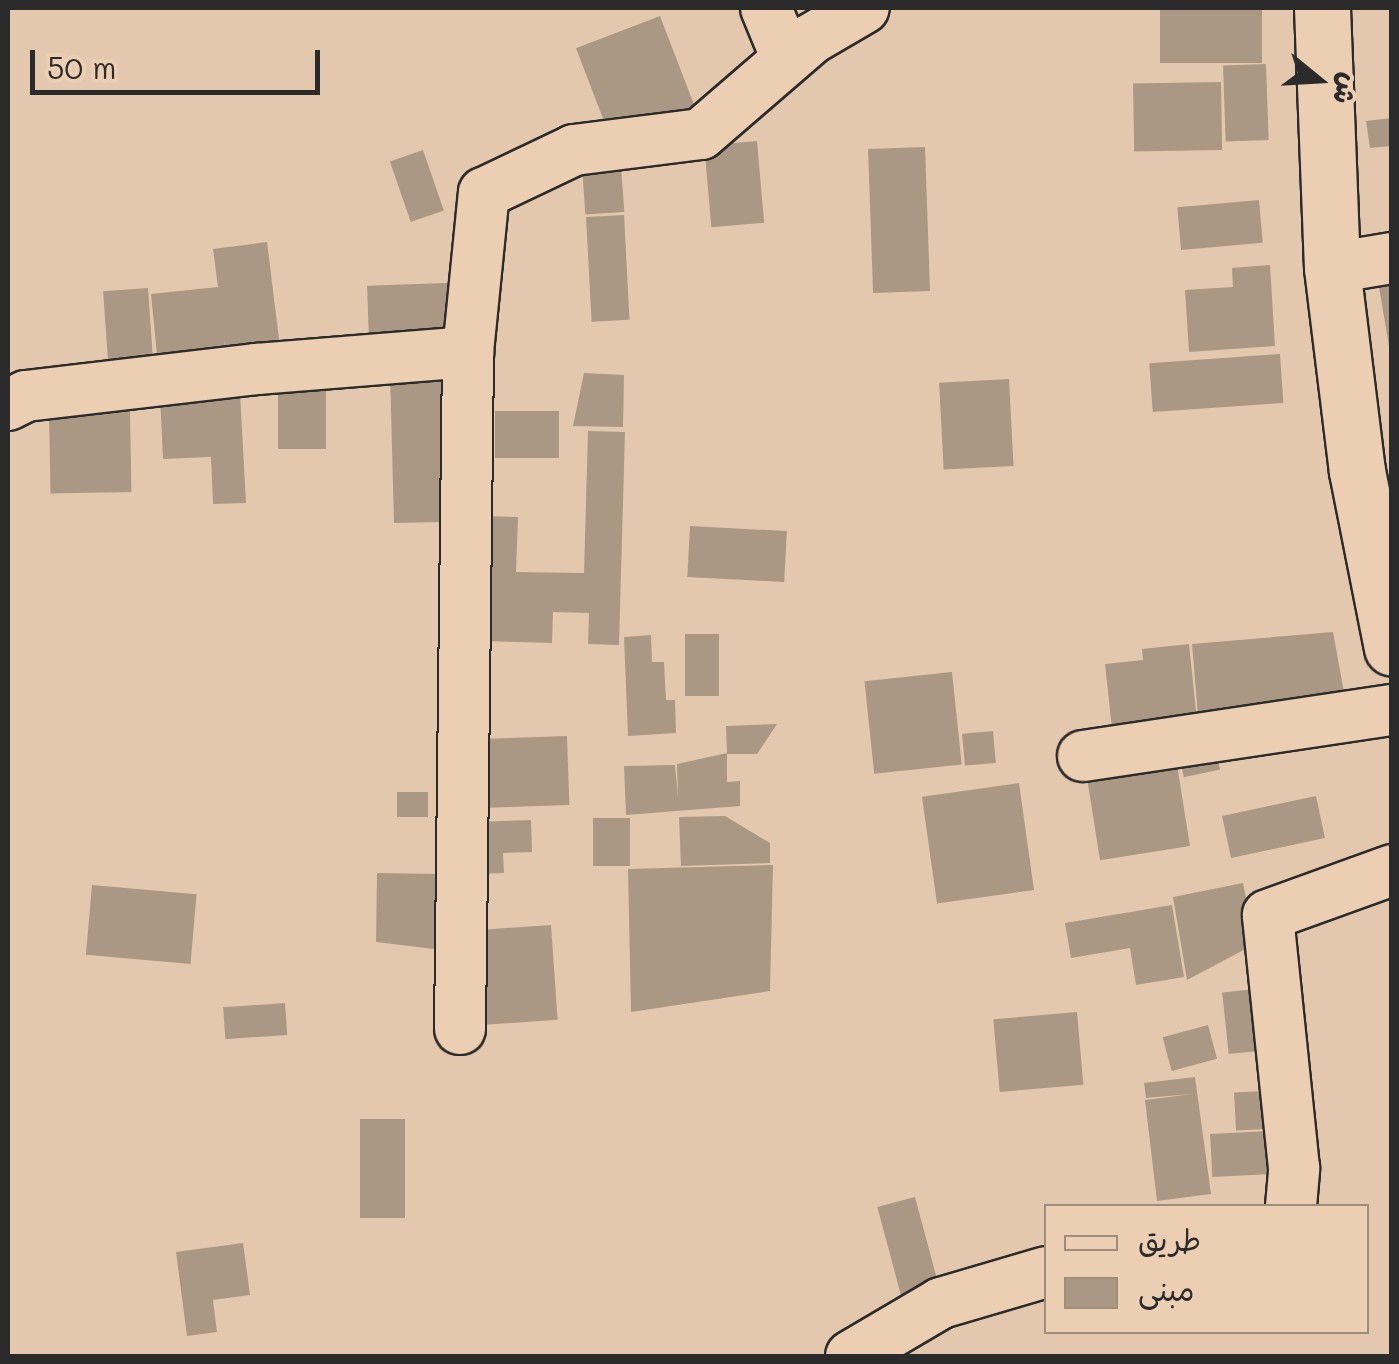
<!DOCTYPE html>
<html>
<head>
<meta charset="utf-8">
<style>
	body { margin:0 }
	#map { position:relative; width:1399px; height:1364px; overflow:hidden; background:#e4c8ad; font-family:Mali,"Playpen Sans Arabic",sans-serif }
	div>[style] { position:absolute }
	.building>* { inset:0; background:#ab9884; transform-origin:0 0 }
	.roads { filter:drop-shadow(2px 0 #2b2b2b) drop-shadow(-2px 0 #2b2b2b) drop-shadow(0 2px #2b2b2b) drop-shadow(0 -2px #2b2b2b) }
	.minor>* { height:50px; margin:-25px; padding:0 25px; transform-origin:25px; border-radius:25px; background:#eccfb2 }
	.major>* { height:55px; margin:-27.5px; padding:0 27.5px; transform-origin:27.5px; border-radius:27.5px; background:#eccfb2 }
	span { translate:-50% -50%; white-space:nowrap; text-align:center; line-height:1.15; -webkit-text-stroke:10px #eccfb2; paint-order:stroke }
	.frame { position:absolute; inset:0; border:10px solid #2b2b2b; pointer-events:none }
	.legend { position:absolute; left:1044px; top:1204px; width:325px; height:130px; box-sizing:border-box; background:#eccfb2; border:2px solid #9f8d7c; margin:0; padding:12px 18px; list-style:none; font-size:30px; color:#2b2b2b }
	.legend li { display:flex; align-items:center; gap:20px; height:50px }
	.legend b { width:50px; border:2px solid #9f8d7c }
	.north { position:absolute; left:1269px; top:30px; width:100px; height:100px; -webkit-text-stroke:8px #eccfb2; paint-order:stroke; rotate:108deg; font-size:28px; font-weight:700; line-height:40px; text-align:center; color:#2b2b2b }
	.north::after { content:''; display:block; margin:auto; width:35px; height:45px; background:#2b2b2b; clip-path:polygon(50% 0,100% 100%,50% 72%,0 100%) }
	.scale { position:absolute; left:30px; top:50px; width:290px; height:45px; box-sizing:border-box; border:5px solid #2b2b2b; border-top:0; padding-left:12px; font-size:30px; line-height:35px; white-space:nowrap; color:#2b2b2b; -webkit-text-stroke:8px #eccfb2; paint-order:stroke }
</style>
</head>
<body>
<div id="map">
	<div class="building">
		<div style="left:1160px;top:8px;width:102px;height:55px"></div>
		<div style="left:660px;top:16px;width:97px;height:90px;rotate:69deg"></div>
		<div style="left:1266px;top:64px;width:76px;height:43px;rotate:88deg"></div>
		<div style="left:1221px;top:82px;width:68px;height:88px;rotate:89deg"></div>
		<div style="clip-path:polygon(1392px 118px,1392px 146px,1370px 148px,1366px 121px)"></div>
		<div style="left:757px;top:141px;width:82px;height:53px;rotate:85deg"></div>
		<div style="left:925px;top:147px;width:144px;height:57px;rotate:88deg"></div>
		<div style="left:423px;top:150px;width:64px;height:35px;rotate:71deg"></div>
		<div style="left:621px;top:165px;width:47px;height:39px;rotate:86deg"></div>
		<div style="left:1259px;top:200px;width:43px;height:82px;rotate:85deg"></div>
		<div style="left:624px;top:215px;width:105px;height:38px;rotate:87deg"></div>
		<div style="clip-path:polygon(267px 242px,280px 347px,226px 354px,224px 341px,225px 358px,158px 365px,151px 294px,218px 287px,213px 249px)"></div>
		<div style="clip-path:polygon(1270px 265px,1275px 346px,1189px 352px,1185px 290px,1233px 287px,1232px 268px)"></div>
		<div style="clip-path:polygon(1392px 273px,1392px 346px,1389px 346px,1377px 275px)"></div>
		<div style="left:447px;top:283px;width:55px;height:80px;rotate:88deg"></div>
		<div style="left:148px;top:288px;width:78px;height:45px;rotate:86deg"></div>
		<div style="left:1280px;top:354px;width:49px;height:131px;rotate:86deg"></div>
		<div style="clip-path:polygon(452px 370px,445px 522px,394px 523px,390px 372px)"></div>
		<div style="clip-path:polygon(584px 373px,624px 375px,623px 427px,573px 426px)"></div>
		<div style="left:278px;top:375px;width:48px;height:74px"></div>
		<div style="left:1009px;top:379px;width:87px;height:70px;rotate:87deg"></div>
		<div style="clip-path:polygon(240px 393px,246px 503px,213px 504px,211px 457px,163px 459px,160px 396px)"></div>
		<div style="left:130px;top:409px;width:83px;height:81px;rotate:89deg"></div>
		<div style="left:495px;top:411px;width:64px;height:47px"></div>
		<div style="clip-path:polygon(588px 431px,625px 432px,619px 645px,588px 644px,589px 613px,553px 612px,552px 643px,478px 641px,481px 516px,518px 517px,516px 572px,584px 573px)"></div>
		<div style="left:690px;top:526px;width:97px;height:51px;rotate:3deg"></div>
		<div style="clip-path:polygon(1333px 632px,1346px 703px,1199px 727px,1192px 644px)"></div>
		<div style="left:685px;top:634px;width:34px;height:62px"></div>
		<div style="clip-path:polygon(651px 635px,652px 662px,664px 662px,666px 700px,675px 700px,676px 733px,628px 736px,624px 637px)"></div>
		<div style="clip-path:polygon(1189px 644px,1198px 730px,1113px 738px,1105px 664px,1143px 660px,1142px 649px)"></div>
		<div style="left:952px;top:672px;width:93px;height:88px;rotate:84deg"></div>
		<div style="clip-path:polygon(777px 724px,757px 754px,727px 754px,726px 726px)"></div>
		<div style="left:993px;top:731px;width:32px;height:31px;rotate:85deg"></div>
		<div style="left:567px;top:736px;width:69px;height:95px;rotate:88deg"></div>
		<div style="left:1215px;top:746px;width:24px;height:37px;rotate:78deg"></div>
		<div style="clip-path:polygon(727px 753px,727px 782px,740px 781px,740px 806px,626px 815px,624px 766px,675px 765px,678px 797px,677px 764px)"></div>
		<div style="left:1176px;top:758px;width:89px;height:91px;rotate:81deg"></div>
		<div style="left:1019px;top:783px;width:108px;height:98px;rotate:82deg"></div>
		<div style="left:397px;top:792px;width:31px;height:25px"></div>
		<div style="left:1316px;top:796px;width:43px;height:96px;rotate:78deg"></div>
		<div style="clip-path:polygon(725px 816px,770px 843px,770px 863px,681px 866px,679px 817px)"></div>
		<div style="left:593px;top:818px;width:37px;height:48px"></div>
		<div style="clip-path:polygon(531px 820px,532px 852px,503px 853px,504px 873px,478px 874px,475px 822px)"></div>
		<div style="clip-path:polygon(773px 865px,770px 991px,631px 1012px,628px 869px)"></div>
		<div style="clip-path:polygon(377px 873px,440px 874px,434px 949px,376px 942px)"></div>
		<div style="clip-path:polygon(1243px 883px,1255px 944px,1187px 980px,1173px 897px)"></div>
		<div style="left:92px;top:885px;width:105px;height:70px;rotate:5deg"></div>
		<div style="clip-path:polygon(1172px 905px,1184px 977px,1136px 985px,1130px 948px,1071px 958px,1065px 923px)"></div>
		<div style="left:551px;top:925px;width:95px;height:83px;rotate:86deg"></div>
		<div style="left:1255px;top:989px;width:62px;height:33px;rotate:84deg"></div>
		<div style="left:285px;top:1003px;width:32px;height:62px;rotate:86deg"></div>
		<div style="left:1077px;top:1012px;width:73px;height:84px;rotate:85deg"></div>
		<div style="left:1208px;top:1025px;width:35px;height:47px;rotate:75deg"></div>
		<div style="clip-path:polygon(1195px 1077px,1211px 1194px,1157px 1201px,1145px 1100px,1192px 1094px,1146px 1098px,1144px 1083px)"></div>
		<div style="left:1265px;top:1091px;width:38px;height:31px;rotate:87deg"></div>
		<div style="left:360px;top:1119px;width:45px;height:99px"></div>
		<div style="left:1269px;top:1131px;width:43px;height:59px;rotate:87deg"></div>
		<div style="left:915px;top:1197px;width:97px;height:39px;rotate:75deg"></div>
		<div style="clip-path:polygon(243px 1243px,250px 1295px,213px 1300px,217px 1332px,187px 1336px,176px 1252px)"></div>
	</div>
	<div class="roads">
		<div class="minor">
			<div style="left:766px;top:8px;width:55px;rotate:67.6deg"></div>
			<div style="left:1332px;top:268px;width:61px;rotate:-9.5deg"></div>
			<div style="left:8px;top:405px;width:20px;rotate:-27deg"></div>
			<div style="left:26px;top:396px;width:233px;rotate:-6.7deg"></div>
			<div style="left:257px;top:369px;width:212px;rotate:-4.6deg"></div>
			<div style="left:1083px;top:756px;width:312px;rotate:-8.5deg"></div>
			<div style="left:460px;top:1029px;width:677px;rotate:-89.32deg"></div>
			<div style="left:468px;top:352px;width:160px;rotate:-84.3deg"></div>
			<div style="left:484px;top:193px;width:100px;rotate:-25.5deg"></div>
			<div style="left:574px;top:150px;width:128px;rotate:-7.2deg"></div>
			<div style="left:701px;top:134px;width:145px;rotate:-40.8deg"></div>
			<div style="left:811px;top:39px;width:61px;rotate:-30.3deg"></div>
			<div style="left:1291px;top:1206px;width:38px;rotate:-85deg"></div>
			<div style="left:1294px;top:1168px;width:254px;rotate:-95.9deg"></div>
			<div style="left:1268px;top:915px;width:132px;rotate:-19.9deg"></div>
			<div style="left:851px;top:1356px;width:104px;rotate:-30.5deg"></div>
			<div style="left:941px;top:1303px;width:109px;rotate:-16.4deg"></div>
		</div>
		<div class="major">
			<div style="left:1322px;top:8px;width:260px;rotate:87.8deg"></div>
			<div style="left:1332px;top:268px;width:205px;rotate:83deg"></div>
			<div style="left:1357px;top:471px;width:180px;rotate:78.8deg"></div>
		</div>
	</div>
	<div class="frame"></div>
	<ul class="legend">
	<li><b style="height:12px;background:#eccfb2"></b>طريق</li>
	<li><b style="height:28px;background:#ab9884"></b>مبنى</li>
	</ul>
	<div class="north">ش</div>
	<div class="scale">50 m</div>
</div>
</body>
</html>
